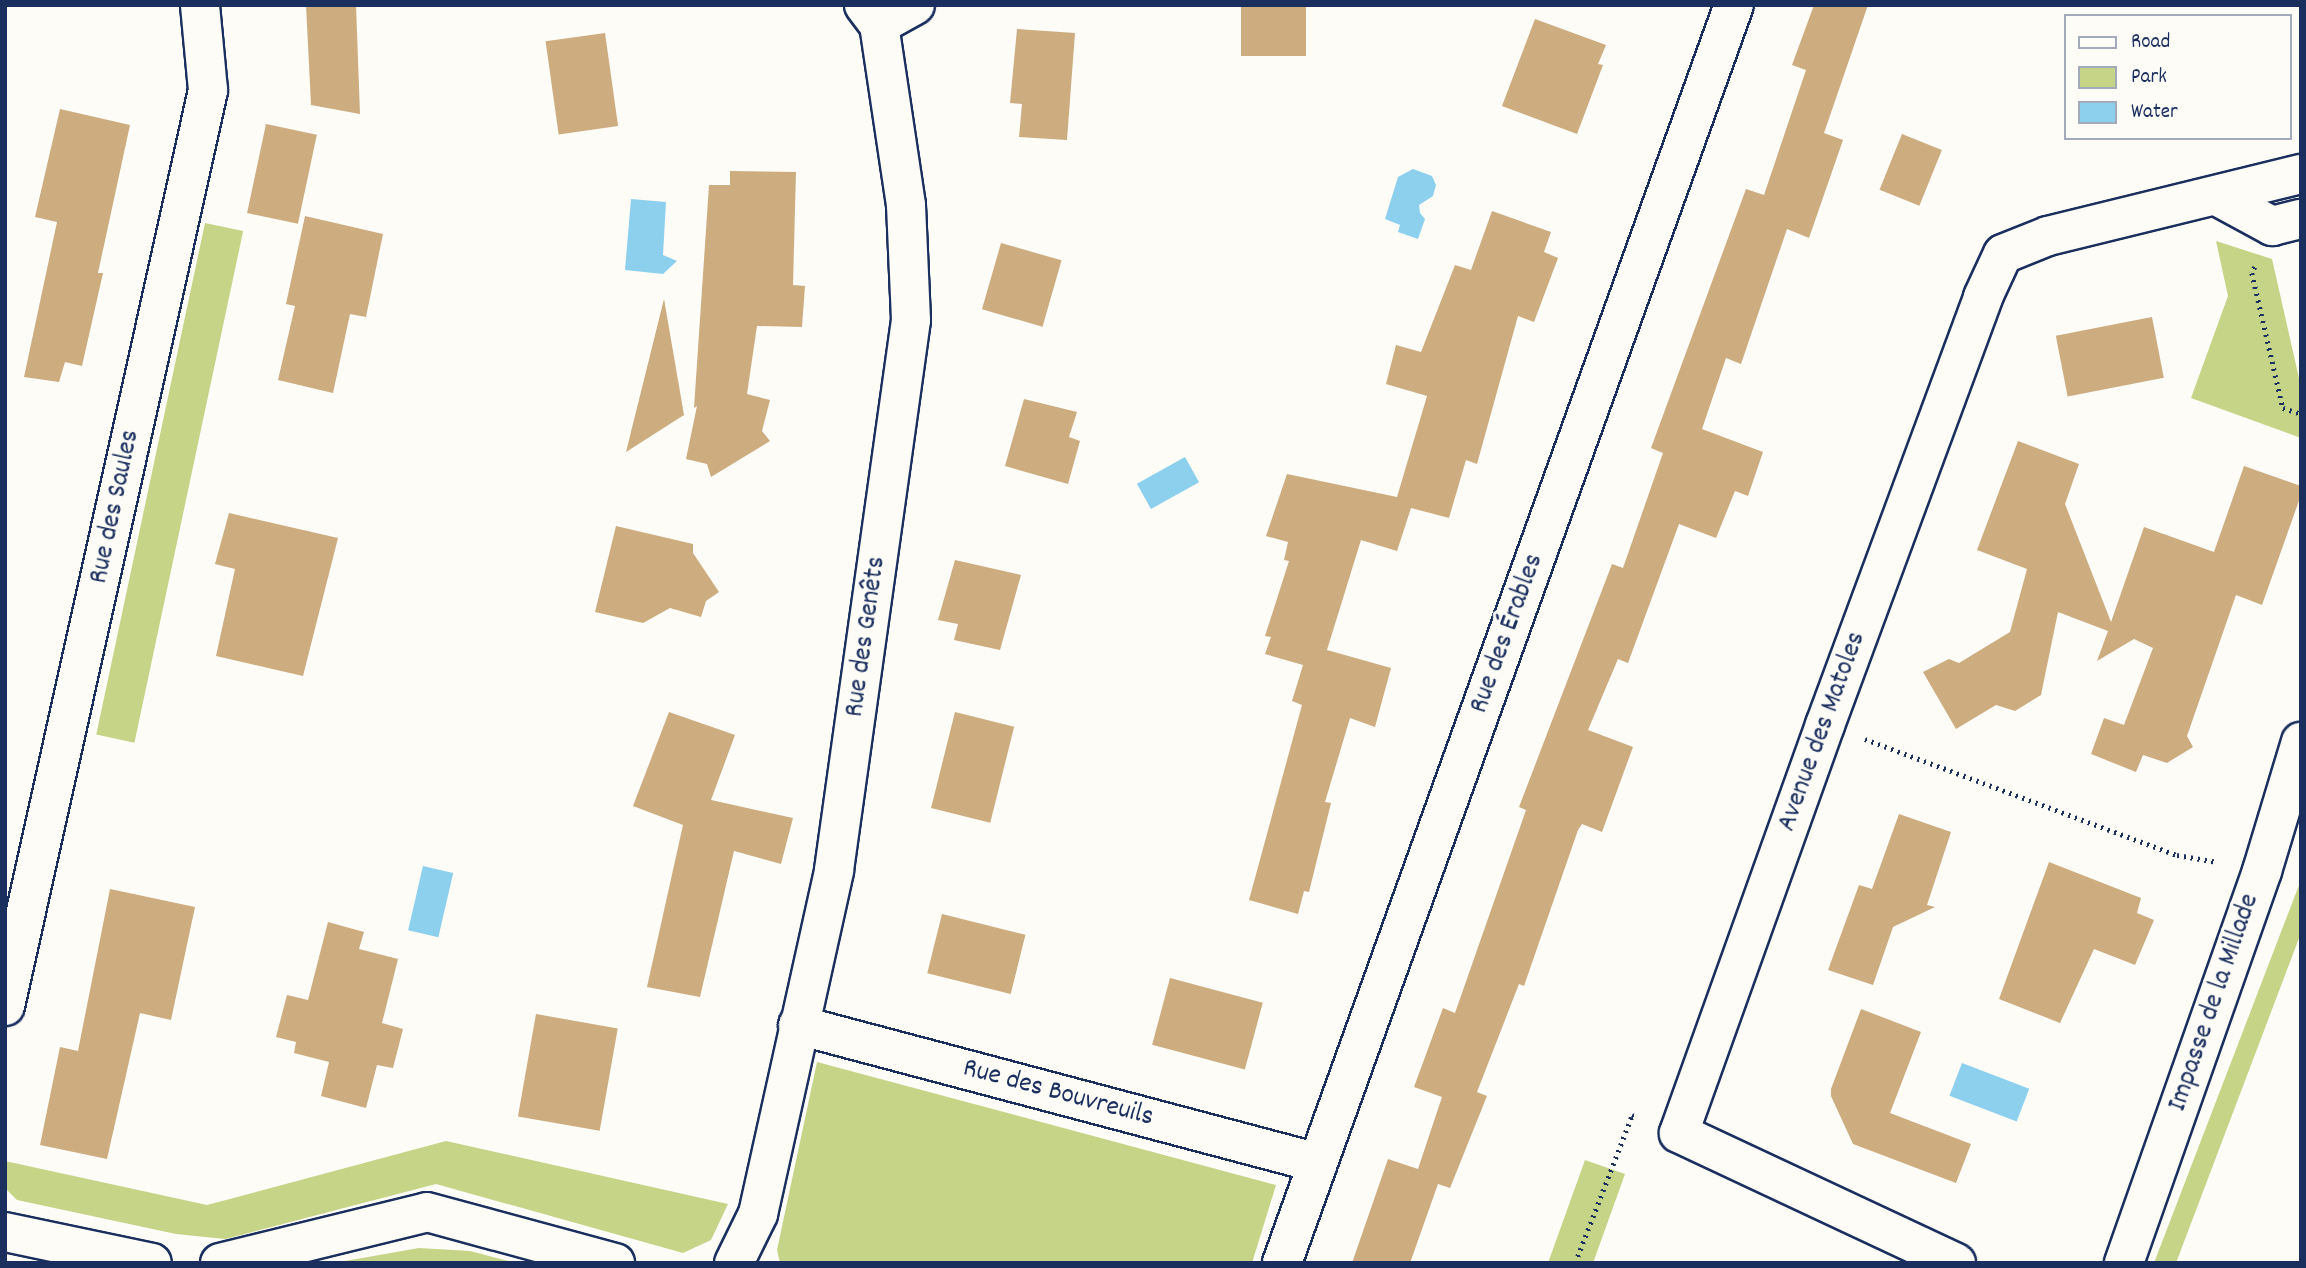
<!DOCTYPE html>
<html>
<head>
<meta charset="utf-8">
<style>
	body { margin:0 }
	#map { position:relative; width:2306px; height:1268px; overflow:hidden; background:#fdfcf7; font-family:Dekko,sans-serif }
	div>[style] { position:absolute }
	.green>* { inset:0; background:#c6d488; transform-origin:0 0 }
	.water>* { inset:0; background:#8cd0ed; transform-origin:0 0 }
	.building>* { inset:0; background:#cdac80; transform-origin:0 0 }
	.path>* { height:4.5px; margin-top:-2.25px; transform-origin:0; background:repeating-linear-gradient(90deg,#1b2f5e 0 2px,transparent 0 7px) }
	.roads { filter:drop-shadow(2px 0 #1b2f5e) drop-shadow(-2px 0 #1b2f5e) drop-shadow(0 2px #1b2f5e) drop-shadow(0 -2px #1b2f5e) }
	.street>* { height:38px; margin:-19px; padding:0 19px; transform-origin:19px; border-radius:19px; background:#fdfcf7 }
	span { translate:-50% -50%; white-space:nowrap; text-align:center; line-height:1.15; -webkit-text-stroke:6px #fdfcf7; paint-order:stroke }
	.street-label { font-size:28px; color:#1b2f5e }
	.frame { position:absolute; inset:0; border:7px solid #1b2f5e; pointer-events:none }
	.legend { position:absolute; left:2064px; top:14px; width:228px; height:126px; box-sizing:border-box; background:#fdfcf7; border:2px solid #a3aaba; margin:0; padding:9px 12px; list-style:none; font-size:21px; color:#1b2f5e }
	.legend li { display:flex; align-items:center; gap:14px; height:35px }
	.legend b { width:35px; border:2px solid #a3aaba }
</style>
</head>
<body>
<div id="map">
	<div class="green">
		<div style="left:205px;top:223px;width:39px;height:523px;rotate:12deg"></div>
		<div style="clip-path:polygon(2216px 241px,2272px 259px,2301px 387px,2301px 438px,2191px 398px,2228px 296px)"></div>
		<div style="clip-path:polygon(2301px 880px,2301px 933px,2176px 1263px,2154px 1263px)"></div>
		<div style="clip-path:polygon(817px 1062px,1276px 1185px,1252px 1263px,780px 1263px,777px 1250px)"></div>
		<div style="clip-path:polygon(446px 1141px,728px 1204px,711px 1240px,683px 1253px,436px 1184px,225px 1239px,176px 1234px,17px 1200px,5px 1188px,5px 1161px,207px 1205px)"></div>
		<div style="clip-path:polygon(1585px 1160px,1625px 1174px,1593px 1263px,1548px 1263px)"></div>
		<div style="clip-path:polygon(419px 1248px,470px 1251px,516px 1263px,334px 1263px)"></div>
	</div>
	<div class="water">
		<div style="clip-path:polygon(1413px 169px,1432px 176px,1436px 185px,1433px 196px,1419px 205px,1420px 213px,1425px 219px,1418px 239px,1398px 232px,1400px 225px,1385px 219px,1398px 177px)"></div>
		<div style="clip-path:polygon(631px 199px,666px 202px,663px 255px,677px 261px,663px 274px,625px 270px)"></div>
		<div style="left:1185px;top:457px;width:29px;height:55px;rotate:61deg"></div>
		<div style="left:423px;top:866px;width:31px;height:66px;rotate:13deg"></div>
		<div style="left:1962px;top:1063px;width:72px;height:35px;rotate:21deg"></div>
	</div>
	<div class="building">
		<div style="clip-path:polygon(306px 5px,356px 5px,360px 114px,311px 105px)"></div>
		<div style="left:1241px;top:5px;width:65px;height:51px"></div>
		<div style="clip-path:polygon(1814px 5px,1868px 5px,1824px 133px,1843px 140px,1809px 238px,1787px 229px,1741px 364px,1726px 358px,1702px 429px,1763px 452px,1748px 496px,1735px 491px,1716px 538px,1679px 524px,1628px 663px,1618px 659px,1588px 730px,1633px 747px,1602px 832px,1582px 824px,1578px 830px,1524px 986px,1519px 984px,1477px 1092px,1487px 1096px,1450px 1188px,1438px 1184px,1410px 1263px,1352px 1263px,1388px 1159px,1418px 1169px,1442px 1097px,1414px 1087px,1443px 1008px,1455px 1013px,1526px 810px,1519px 807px,1612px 564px,1623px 568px,1663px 453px,1651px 448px,1746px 189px,1764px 195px,1806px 70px,1792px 65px)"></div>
		<div style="clip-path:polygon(1535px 19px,1606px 45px,1598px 64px,1603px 65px,1577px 134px,1502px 106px)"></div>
		<div style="clip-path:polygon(1017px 29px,1075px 33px,1067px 140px,1019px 137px,1022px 104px,1010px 103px)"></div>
		<div style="left:605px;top:33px;width:94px;height:60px;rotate:82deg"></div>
		<div style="clip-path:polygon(60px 109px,130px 125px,98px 273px,103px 273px,82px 366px,65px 362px,59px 382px,24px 377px,57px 222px,35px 217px)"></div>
		<div style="left:266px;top:124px;width:52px;height:91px;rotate:12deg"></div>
		<div style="left:1902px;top:134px;width:43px;height:60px;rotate:22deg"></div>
		<div style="clip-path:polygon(730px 171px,796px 172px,793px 285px,805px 286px,802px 327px,757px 326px,747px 394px,770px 400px,762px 431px,770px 441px,711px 477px,707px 464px,686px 459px,697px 406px,694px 408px,709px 185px,730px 185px)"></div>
		<div style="clip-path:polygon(1492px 211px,1551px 232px,1544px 252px,1558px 258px,1534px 322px,1518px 316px,1477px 464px,1466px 460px,1449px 518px,1411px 508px,1397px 551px,1361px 540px,1327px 650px,1391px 668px,1375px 727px,1350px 718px,1325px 802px,1331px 803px,1309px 892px,1304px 891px,1298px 914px,1249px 900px,1302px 705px,1292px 701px,1303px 665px,1265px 654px,1271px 637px,1265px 636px,1289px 561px,1284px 560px,1288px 542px,1266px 536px,1287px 474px,1397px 497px,1427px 396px,1386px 384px,1396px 345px,1421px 352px,1455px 265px,1471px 270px)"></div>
		<div style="clip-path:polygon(305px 216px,383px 234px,366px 317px,350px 314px,333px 393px,278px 380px,295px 306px,286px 304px)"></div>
		<div style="left:1001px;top:243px;width:63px;height:69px;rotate:16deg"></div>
		<div style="clip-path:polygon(664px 299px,684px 415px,626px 452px)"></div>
		<div style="left:2152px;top:317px;width:62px;height:98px;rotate:79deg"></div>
		<div style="clip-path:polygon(1024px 399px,1077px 412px,1069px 437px,1080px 441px,1068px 484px,1005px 466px)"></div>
		<div style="clip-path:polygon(2018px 441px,2079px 464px,2065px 504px,2111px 622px,2144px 527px,2214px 552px,2244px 466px,2301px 486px,2301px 495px,2262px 605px,2236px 595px,2187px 736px,2193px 747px,2167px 763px,2143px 755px,2136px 772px,2091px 754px,2104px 718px,2124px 725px,2153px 648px,2134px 639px,2097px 661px,2108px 631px,2058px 612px,2041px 695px,2015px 711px,1996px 705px,1956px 729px,1923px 672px,1949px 659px,1959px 663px,2010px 632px,2027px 569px,1977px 550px)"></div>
		<div style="clip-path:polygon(229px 513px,338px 538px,303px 676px,216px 656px,235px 569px,215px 564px)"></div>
		<div style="clip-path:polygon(616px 526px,693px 544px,693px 553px,719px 592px,706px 601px,701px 617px,670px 608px,643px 623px,595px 612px)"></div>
		<div style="clip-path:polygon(955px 560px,1021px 575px,1000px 650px,954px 640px,958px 624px,938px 620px)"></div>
		<div style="clip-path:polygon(669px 712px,735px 735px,711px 800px,793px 818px,781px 864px,734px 851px,700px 997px,647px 987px,683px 825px,633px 806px)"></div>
		<div style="left:955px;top:712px;width:61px;height:99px;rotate:14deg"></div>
		<div style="clip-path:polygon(1899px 814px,1951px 832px,1927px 905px,1935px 907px,1893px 927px,1873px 985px,1828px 970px,1859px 885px,1872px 889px)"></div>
		<div style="clip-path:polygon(2049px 862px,2141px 898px,2137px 913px,2154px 920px,2135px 965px,2094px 949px,2060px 1023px,1999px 999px)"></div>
		<div style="clip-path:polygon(110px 889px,195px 907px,171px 1020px,140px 1013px,107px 1159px,40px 1145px,60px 1047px,78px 1051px)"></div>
		<div style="left:942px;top:914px;width:86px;height:61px;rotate:14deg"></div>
		<div style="clip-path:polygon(328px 922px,364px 932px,359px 949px,398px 959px,382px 1023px,403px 1029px,393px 1068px,377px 1065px,366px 1108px,321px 1096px,329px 1062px,294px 1053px,296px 1042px,276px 1037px,287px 995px,308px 1000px)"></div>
		<div style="left:1170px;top:978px;width:96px;height:69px;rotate:15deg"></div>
		<div style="clip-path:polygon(1861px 1009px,1921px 1032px,1890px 1113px,1971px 1144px,1956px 1183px,1853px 1144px,1831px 1096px,1831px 1089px)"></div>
		<div style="left:536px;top:1014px;width:83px;height:104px;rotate:10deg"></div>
	</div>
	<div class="path">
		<div style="left:2255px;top:267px;width:7px;rotate:117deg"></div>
		<div style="left:2252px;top:273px;width:139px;rotate:77.1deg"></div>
		<div style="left:2283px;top:408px;width:19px;rotate:18deg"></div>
		<div style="left:1865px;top:739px;width:333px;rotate:20.4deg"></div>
		<div style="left:2177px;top:855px;width:41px;rotate:9.9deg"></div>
		<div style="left:1575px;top:1263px;width:159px;rotate:-68.9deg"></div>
		<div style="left:1632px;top:1115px;width:5px;rotate:22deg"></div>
	</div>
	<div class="roads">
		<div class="street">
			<div style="left:879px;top:25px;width:41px;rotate:-29.1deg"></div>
			<div style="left:2217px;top:196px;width:63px;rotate:28.6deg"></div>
			<div style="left:2272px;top:226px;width:30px;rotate:-14deg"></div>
			<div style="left:5px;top:1006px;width:938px;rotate:-77.5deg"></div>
			<div style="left:208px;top:90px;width:85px;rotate:-95.4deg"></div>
			<div style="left:798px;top:1025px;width:538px;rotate:14.86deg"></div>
			<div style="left:5px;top:1232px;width:150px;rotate:11.9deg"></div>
			<div style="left:220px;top:1263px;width:213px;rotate:-13.8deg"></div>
			<div style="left:427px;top:1212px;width:195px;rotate:15.2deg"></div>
			<div style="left:734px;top:1263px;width:55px;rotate:-63.9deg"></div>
			<div style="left:758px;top:1214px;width:352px;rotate:-77.5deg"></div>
			<div style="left:834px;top:870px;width:555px;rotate:-82.03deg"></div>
			<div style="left:911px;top:320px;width:115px;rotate:-92.5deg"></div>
			<div style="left:906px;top:205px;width:182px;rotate:-98.5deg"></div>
			<div style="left:879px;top:25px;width:25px;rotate:-127deg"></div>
			<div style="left:1282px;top:1263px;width:1337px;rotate:-70.24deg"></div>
			<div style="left:1956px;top:1263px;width:306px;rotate:-154.9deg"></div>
			<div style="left:1679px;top:1133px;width:433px;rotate:-70.3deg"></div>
			<div style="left:1825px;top:725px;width:456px;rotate:-69.7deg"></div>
			<div style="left:1983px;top:297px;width:47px;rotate:-65.1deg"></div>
			<div style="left:2003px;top:254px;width:48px;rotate:-21.8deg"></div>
			<div style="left:2048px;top:236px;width:260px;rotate:-13.8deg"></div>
			<div style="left:2124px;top:1263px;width:416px;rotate:-70.6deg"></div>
			<div style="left:2262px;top:871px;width:135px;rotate:-73.2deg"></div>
		</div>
	</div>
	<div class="street-label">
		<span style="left:116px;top:507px;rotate:-78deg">Rue des Saules</span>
		<span style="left:1508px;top:634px;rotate:-70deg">Rue des Érables</span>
		<span style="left:867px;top:637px;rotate:-82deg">Rue des Genêts</span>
		<span style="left:1823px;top:732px;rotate:-70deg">Avenue des Matoles</span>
		<span style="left:2215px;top:1003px;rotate:-71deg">Impasse de la Millade</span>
		<span style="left:1058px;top:1094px;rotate:15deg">Rue des Bouvreuils</span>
	</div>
	<div class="frame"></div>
	<ul class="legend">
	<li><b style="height:9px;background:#fdfcf7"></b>Road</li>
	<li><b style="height:19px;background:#c6d488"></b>Park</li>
	<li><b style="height:19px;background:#8cd0ed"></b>Water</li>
	</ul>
</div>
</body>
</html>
